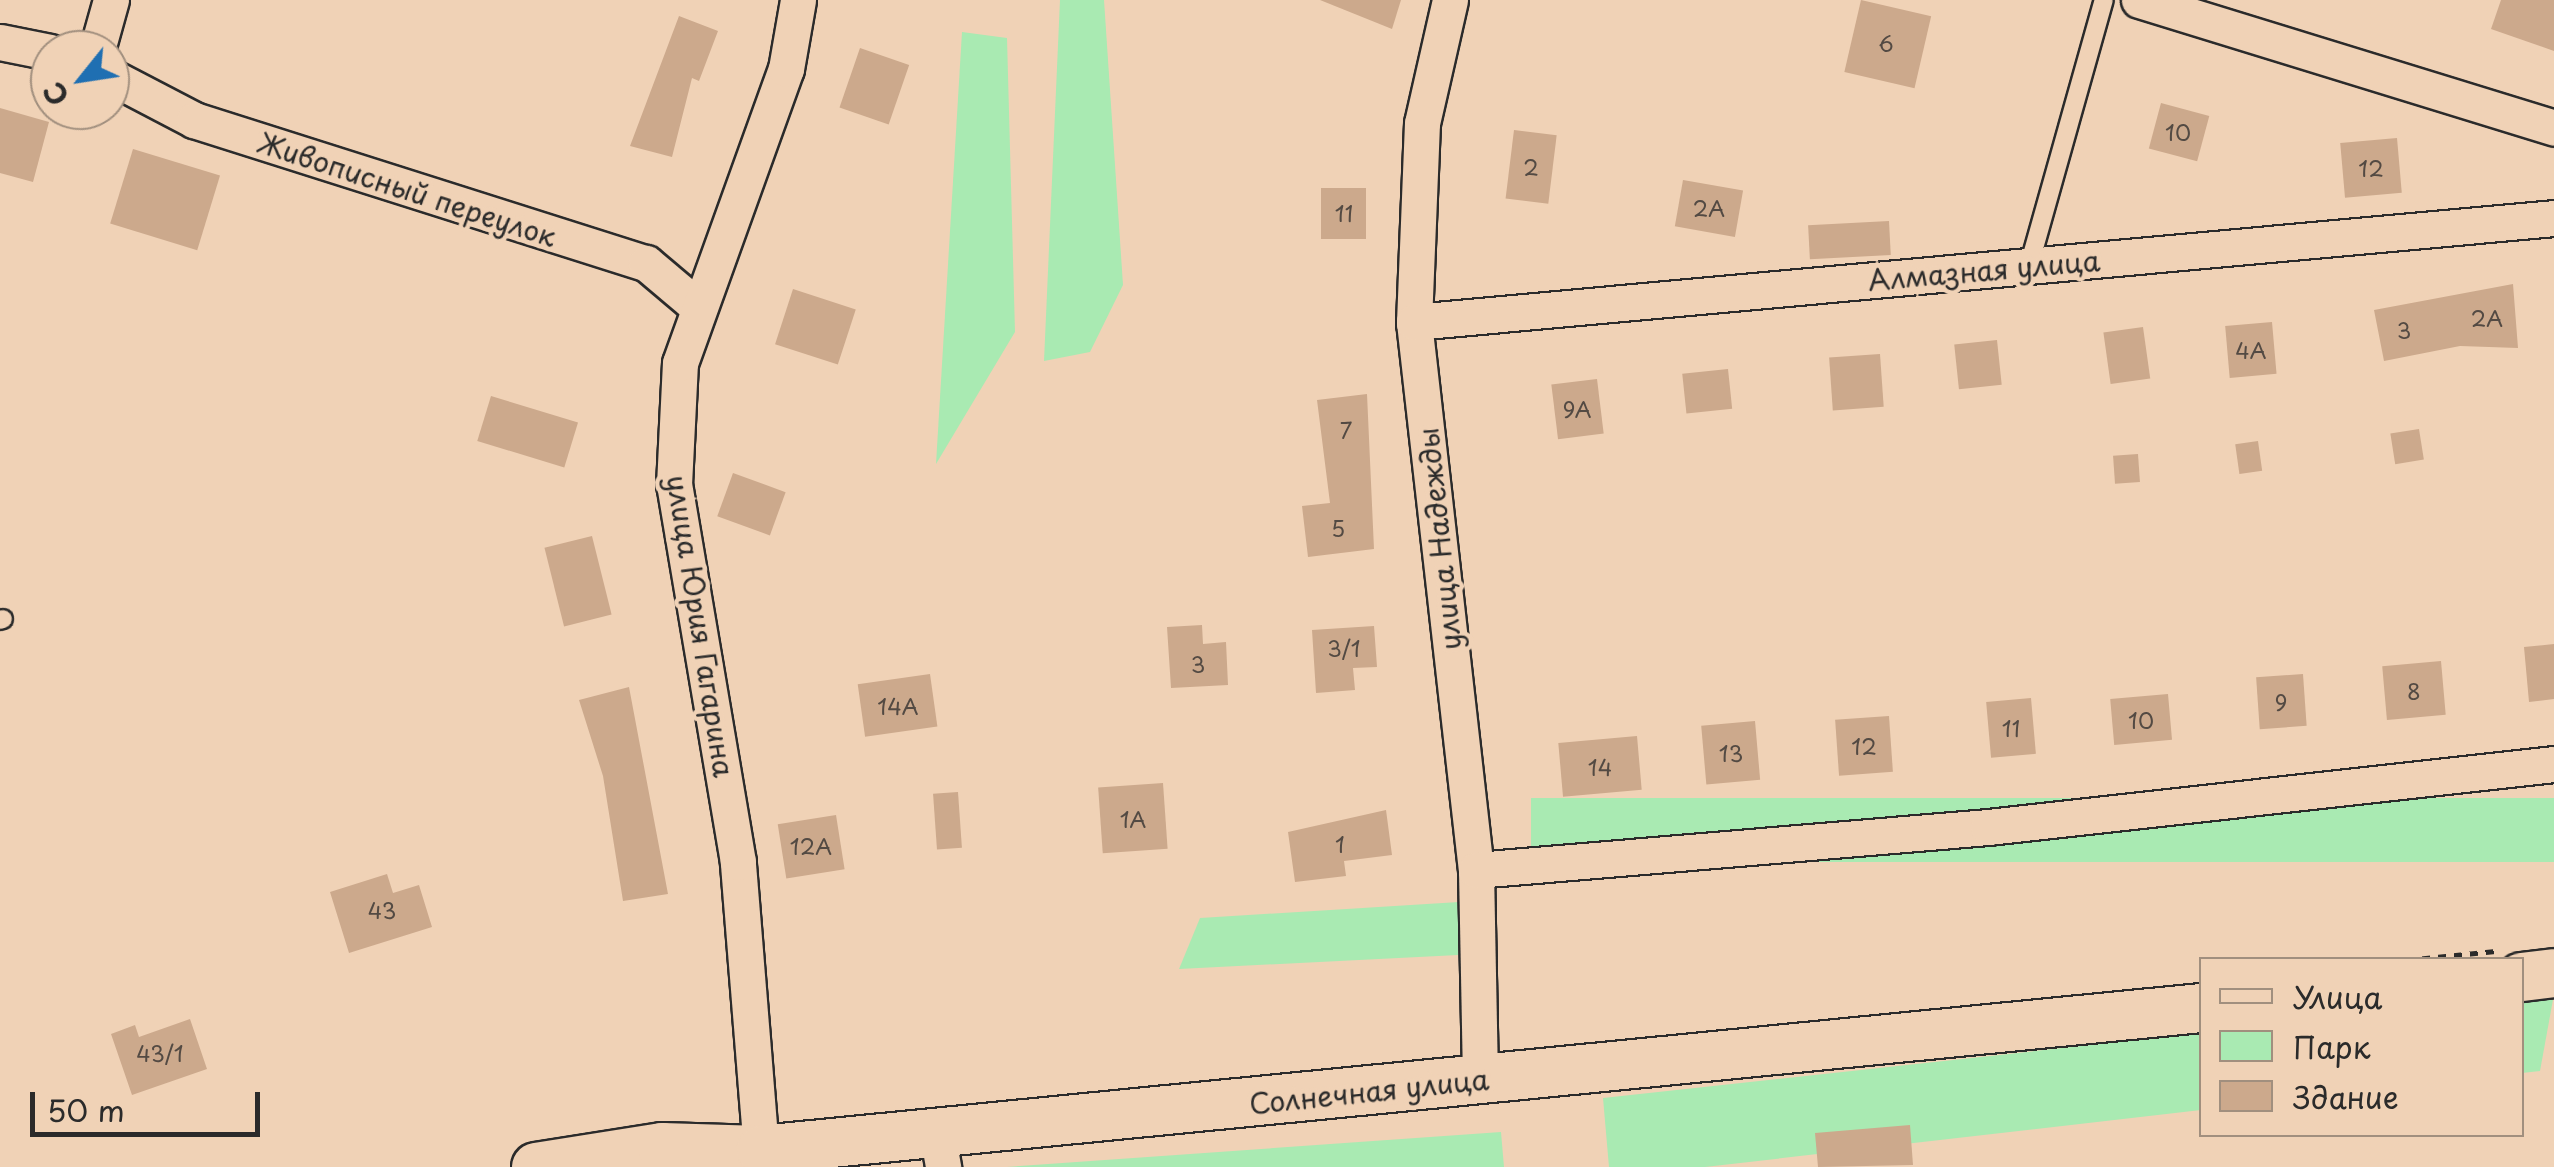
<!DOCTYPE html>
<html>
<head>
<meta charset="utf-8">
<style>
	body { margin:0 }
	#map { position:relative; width:2554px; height:1167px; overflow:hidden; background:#f0d2b6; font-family:"Playpen Sans",sans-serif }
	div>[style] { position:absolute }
	.green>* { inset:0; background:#a9eab2; transform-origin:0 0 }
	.building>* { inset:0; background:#cca98c; transform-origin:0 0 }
	.path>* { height:5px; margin-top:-2.5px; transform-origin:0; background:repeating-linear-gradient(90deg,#2b2b2b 0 8px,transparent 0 16px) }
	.roads { filter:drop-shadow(2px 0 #2b2b2b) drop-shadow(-2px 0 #2b2b2b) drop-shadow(0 2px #2b2b2b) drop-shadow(0 -2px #2b2b2b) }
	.lane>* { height:18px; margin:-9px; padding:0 9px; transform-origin:9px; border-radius:9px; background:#f0d2b6 }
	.street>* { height:35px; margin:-17.5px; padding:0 17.5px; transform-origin:17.5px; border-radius:17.5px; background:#f0d2b6 }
	.secondary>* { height:48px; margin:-24px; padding:0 24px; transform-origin:24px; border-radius:24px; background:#f0d2b6 }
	span { translate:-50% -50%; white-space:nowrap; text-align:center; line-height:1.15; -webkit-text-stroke:9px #f0d2b6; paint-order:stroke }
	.number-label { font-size:22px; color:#534a43 }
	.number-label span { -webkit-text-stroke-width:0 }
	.street-label { font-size:28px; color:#2b2b2b }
	.legend { position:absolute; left:2199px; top:957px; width:325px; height:180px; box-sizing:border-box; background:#f0d2b6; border:2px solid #a18f7e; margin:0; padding:12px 18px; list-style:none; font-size:30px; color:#2b2b2b }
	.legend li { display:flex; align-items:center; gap:20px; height:50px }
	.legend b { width:50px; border:2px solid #a18f7e }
	.north { position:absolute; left:30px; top:30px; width:100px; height:100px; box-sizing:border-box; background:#f0d2b6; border:2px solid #a18f7e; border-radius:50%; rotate:240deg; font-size:28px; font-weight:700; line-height:40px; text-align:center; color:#2b2b2b }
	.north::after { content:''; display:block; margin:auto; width:35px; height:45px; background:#1f6fb2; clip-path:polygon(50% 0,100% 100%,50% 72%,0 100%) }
	.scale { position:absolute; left:30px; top:1092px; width:230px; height:45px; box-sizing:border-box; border:5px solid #2b2b2b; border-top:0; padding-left:12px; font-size:30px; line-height:35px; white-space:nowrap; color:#2b2b2b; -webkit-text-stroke:8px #f0d2b6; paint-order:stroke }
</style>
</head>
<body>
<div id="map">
	<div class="green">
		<div style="clip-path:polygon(1060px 0,1104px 0,1123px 285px,1090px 352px,1044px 361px)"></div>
		<div style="clip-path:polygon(962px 32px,1007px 38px,1015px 332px,936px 464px)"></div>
		<div style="left:2554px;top:798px;width:64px;height:1023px;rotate:90deg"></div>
		<div style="clip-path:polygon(1459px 902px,1458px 955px,1179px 969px,1200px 918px)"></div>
		<div style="clip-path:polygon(2554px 994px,2540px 1071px,2522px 1073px,2522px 997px)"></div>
		<div style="clip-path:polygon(2201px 1033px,2201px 1110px,1705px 1167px,1609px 1167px,1603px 1098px)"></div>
		<div style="clip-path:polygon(1501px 1132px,1504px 1167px,1007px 1167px)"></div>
	</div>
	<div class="building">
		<div style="clip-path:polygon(1320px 0,1401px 0,1392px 29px)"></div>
		<div style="left:1861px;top:0;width:72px;height:74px;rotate:13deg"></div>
		<div style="clip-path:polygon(2501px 0,2554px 0,2554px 51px,2491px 29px)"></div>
		<div style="clip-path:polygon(679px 16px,718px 31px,699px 81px,692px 78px,672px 157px,630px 146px)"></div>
		<div style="left:860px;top:48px;width:52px;height:63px;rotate:19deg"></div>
		<div style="left:2161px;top:103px;width:50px;height:47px;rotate:15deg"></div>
		<div style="clip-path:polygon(0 108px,49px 122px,33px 182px,0 173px)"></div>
		<div style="left:1514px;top:130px;width:43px;height:69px;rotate:7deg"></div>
		<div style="left:2397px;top:138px;width:55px;height:57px;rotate:85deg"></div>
		<div style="left:133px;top:149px;width:91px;height:78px;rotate:17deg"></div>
		<div style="left:1683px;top:180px;width:61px;height:47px;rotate:10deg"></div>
		<div style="left:1321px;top:188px;width:45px;height:51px"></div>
		<div style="left:1889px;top:221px;width:34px;height:81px;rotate:87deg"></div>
		<div style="clip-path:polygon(2513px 284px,2518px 348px,2460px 346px,2384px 361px,2374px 310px)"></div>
		<div style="left:793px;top:289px;width:66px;height:58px;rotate:18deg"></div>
		<div style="left:2272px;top:322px;width:52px;height:47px;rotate:85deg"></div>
		<div style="left:2143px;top:327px;width:52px;height:40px;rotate:82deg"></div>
		<div style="left:1997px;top:340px;width:45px;height:43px;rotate:84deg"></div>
		<div style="left:1880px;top:354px;width:53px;height:51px;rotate:86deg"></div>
		<div style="left:1728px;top:369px;width:40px;height:46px;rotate:84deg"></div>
		<div style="left:1597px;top:379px;width:55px;height:46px;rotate:83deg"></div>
		<div style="clip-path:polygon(1367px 394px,1374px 549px,1308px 557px,1302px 506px,1330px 503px,1317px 400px)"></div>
		<div style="left:491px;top:396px;width:91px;height:47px;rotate:17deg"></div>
		<div style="left:2419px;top:429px;width:31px;height:29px;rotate:81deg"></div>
		<div style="left:2258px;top:441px;width:30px;height:23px;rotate:82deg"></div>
		<div style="left:2138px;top:454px;width:28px;height:25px;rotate:86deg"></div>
		<div style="left:733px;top:473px;width:56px;height:46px;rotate:20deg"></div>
		<div style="left:592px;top:536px;width:81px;height:49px;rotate:76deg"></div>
		<div style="clip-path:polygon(1202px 625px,1203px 644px,1226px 642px,1228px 685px,1171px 688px,1167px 627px)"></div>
		<div style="clip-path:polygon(1374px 626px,1377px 667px,1353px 668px,1355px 690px,1316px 693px,1312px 630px)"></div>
		<div style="clip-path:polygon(2554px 644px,2554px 699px,2529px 702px,2524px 647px)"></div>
		<div style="left:2441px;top:661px;width:54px;height:59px;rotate:85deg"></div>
		<div style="left:930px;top:674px;width:53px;height:73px;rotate:82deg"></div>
		<div style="left:2303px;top:674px;width:52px;height:47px;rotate:86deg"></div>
		<div style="clip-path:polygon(629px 687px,668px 894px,623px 901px,603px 776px,579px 700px)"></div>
		<div style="left:2168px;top:694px;width:46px;height:58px;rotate:85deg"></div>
		<div style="left:2031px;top:698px;width:56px;height:45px;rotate:85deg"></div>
		<div style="left:1889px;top:716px;width:56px;height:54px;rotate:86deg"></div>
		<div style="left:1755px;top:721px;width:59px;height:54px;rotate:85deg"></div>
		<div style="left:1637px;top:736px;width:54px;height:79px;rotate:85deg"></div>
		<div style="left:1163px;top:783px;width:66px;height:65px;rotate:86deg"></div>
		<div style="left:958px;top:792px;width:56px;height:25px;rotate:86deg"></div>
		<div style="clip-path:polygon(1386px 810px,1392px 855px,1344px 861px,1346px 876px,1295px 882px,1288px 832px)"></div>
		<div style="left:836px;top:815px;width:55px;height:59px;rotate:81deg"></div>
		<div style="clip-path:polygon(387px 874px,393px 893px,419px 885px,432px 927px,349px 953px,330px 892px)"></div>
		<div style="clip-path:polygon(190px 1019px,207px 1069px,132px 1095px,111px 1034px,135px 1025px,139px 1037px)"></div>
		<div style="clip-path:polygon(1910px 1125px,1913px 1165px,1818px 1167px,1815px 1133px)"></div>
	</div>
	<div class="path">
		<div style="left:2406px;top:960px;width:90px;rotate:-5.7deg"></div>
	</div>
	<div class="roads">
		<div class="lane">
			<div style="left:2029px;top:266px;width:276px;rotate:-74.3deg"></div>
			<div style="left:0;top:620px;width:3px;rotate:-18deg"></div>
		</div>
		<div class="street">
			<div style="left:1450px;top:0;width:126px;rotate:102.8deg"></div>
			<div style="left:1422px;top:123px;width:199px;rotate:92.3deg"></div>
			<div style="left:1414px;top:322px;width:551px;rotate:83.55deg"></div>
			<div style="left:1476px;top:870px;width:210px;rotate:88.9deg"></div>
			<div style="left:2139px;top:0;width:434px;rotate:17.1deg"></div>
			<div style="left:0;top:42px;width:51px;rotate:11.3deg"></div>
			<div style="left:97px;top:50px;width:52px;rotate:-74.4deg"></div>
			<div style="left:110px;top:76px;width:95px;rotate:27.6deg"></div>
			<div style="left:194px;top:120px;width:474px;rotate:17.6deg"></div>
			<div style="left:646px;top:263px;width:68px;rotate:40.2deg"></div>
			<div style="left:1414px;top:322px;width:1145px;rotate:-5.21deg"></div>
			<div style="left:1476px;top:870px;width:514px;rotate:-4.8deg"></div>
			<div style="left:1988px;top:827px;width:569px;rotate:-6.35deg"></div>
			<div style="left:937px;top:1132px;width:36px;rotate:80deg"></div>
			<div style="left:761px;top:1150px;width:289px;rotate:-94.6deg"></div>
			<div style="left:738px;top:862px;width:382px;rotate:-99.6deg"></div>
			<div style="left:674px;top:485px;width:122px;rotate:-87.2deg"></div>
			<div style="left:680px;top:363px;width:313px;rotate:-70.2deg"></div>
			<div style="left:786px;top:69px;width:70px;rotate:-80.1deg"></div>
		</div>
		<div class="secondary">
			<div style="left:2522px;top:977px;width:32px;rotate:-7deg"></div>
			<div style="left:536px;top:1167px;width:128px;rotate:-9deg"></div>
			<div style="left:662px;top:1147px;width:99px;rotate:1.7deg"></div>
			<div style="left:761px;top:1150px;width:1448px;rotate:-5.63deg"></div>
		</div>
	</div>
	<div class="number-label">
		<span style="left:1886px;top:43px">6</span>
		<span style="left:2178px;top:132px">10</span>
		<span style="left:1531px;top:167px">2</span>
		<span style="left:2371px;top:168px">12</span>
		<span style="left:1709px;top:208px">2А</span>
		<span style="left:1344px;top:213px">11</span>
		<span style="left:2487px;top:318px">2А</span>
		<span style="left:2404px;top:330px">3</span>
		<span style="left:2251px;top:350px">4А</span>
		<span style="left:1577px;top:409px">9А</span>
		<span style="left:1346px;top:430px">7</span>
		<span style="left:1338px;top:528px">5</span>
		<span style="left:1344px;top:648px">3/1</span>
		<span style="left:1198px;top:664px">3</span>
		<span style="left:2414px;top:691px">8</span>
		<span style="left:2281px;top:702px">9</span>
		<span style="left:898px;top:706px">14А</span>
		<span style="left:2141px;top:720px">10</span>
		<span style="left:2011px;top:728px">11</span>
		<span style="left:1864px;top:746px">12</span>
		<span style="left:1731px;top:753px">13</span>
		<span style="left:1600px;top:767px">14</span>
		<span style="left:1133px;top:819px">1А</span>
		<span style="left:1340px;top:844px">1</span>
		<span style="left:811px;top:846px">12А</span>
		<span style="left:382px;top:910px">43</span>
		<span style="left:160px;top:1053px">43/1</span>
	</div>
	<div class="street-label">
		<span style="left:407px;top:189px;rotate:18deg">Живописный переулок</span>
		<span style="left:1984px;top:270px;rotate:-5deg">Алмазная улица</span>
		<span style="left:1439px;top:539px;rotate:-96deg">улица Надежды</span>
		<span style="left:701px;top:626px;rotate:81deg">улица Юрия Гагарина</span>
		<span style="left:1369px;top:1091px;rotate:-6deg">Солнечная улица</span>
	</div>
	<ul class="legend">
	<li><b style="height:12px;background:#f0d2b6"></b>Улица</li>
	<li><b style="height:28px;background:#a9eab2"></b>Парк</li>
	<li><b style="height:28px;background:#cca98c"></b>Здание</li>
	</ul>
	<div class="north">С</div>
	<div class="scale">50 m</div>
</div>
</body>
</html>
